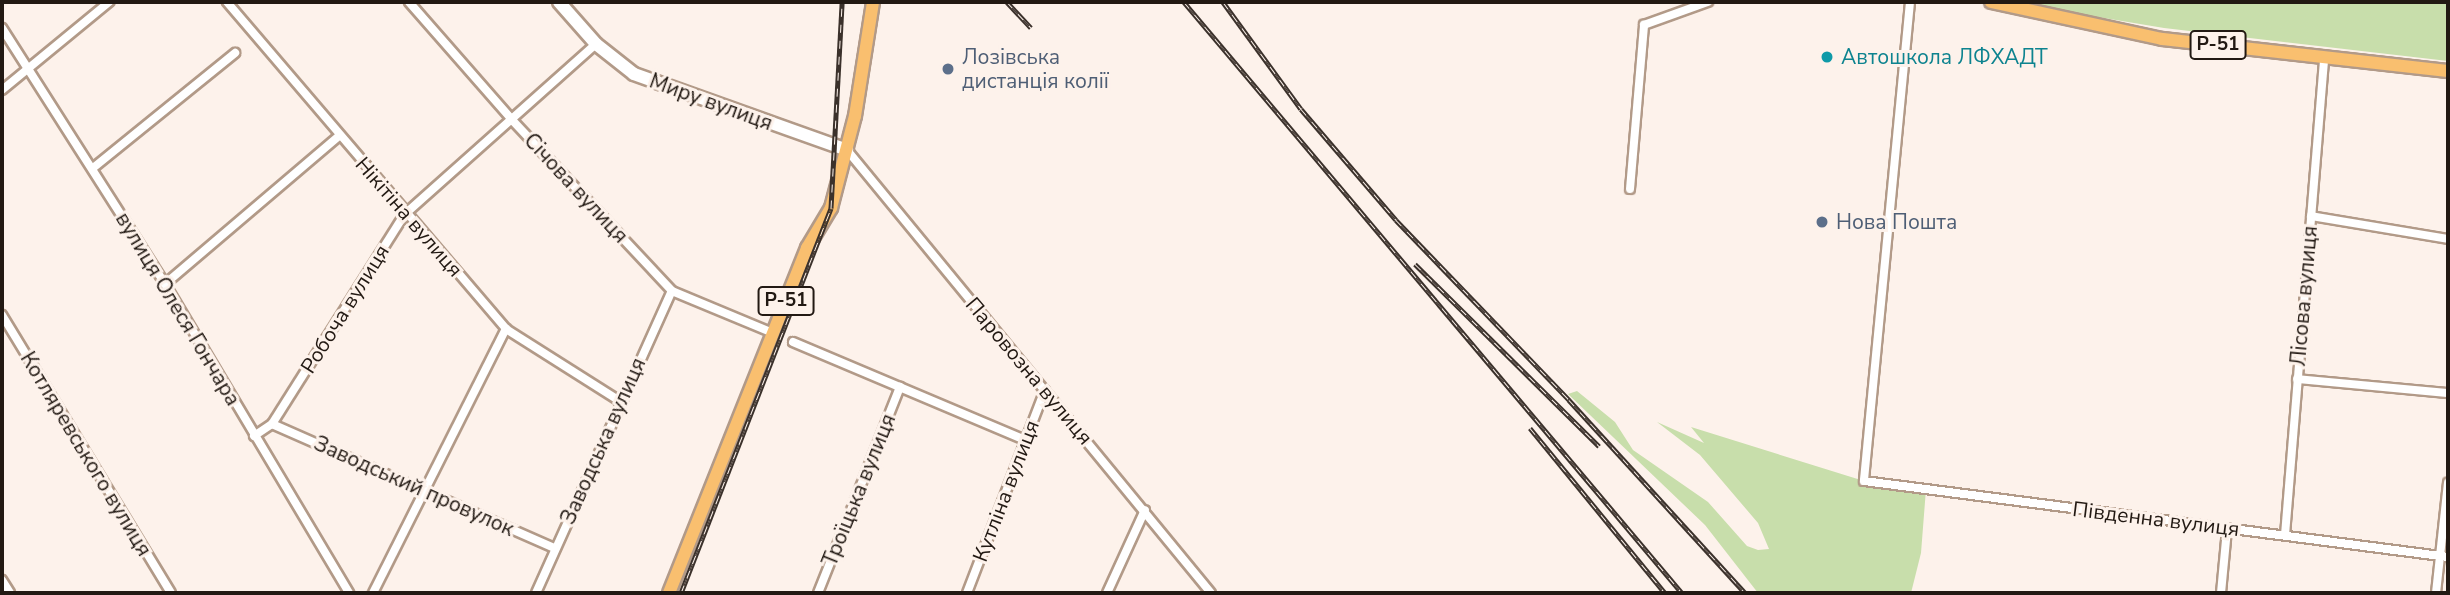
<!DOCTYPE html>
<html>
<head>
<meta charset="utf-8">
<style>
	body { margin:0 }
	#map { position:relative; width:2450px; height:595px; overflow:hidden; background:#fdf2eb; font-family:"Nunito Sans",sans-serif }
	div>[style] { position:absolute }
	.green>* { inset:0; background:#c8deab }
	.roads { filter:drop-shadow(2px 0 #b29a88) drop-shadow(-2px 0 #b29a88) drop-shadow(0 2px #b29a88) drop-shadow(0 -2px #b29a88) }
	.street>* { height:8px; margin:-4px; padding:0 4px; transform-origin:4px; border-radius:4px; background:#fff }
	.secondary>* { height:12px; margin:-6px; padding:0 6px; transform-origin:6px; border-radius:6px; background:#fff }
	.primary>* { height:12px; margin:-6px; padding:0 6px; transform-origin:6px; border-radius:6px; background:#f9bf6f }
	.rail>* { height:5px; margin-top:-2.5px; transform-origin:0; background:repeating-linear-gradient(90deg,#fdf2eb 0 8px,#3b312b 0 16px); box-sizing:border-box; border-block:2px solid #3b312b }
	.dots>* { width:19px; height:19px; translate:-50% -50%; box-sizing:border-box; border:4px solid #fdf2eb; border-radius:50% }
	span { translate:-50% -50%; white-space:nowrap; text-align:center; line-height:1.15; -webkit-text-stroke:6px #fdf2eb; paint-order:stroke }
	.shield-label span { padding:2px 5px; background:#fdf2eb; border:2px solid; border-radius:5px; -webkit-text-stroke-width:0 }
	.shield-label { font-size:19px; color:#221913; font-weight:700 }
	.service-label { font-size:21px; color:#4e5e75 }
	.left { translate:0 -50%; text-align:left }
	.culture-label { font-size:21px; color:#0d838f }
	.street-label { font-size:21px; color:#221913 }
	.frame { position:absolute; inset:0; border:4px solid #221913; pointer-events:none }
</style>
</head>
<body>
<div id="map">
	<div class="green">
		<div style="clip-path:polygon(2008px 2px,2448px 2px,2448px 61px,2164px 28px)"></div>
		<div style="clip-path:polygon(1577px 391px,1615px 422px,1633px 450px,1708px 502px,1747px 546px,1758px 550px,1769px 549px,1758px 523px,1700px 455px,1657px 422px,1704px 443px,1691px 427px,1864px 481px,1926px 489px,1921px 553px,1911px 593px,1758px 593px,1705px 525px,1568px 394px)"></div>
	</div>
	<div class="roads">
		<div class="street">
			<div style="left:227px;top:2px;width:430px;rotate:49.5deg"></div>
			<div style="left:506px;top:329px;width:135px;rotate:32.3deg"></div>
			<div style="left:409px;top:2px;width:158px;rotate:48.8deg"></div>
			<div style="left:513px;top:121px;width:233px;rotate:46.9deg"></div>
			<div style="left:672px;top:291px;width:109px;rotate:22.6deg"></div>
			<div style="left:1910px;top:2px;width:481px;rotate:95.5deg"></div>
			<div style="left:1864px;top:481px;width:589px;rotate:7.41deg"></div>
			<div style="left:2px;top:28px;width:303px;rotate:57.5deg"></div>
			<div style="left:165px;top:284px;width:360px;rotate:59.2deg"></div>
			<div style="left:2px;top:90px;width:139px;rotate:-39.4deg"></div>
			<div style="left:847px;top:150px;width:573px;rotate:50.59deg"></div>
			<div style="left:93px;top:168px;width:183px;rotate:-39deg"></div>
			<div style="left:1630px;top:189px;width:165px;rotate:-85.1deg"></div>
			<div style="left:1644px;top:25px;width:68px;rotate:-19.8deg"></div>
			<div style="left:2311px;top:216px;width:139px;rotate:9.5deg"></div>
			<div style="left:165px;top:284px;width:228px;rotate:-40.4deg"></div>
			<div style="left:2px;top:315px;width:325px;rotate:58.7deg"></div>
			<div style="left:793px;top:342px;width:252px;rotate:22.9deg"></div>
			<div style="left:2297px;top:379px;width:152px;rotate:5.3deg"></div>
			<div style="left:272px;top:424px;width:308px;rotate:23.7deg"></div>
			<div style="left:254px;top:436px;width:22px;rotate:-34deg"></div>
			<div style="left:272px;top:424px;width:249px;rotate:-57.7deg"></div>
			<div style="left:405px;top:214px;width:256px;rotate:-41.7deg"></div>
			<div style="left:2285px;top:535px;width:480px;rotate:-85.3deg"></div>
			<div style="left:2px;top:580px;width:15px;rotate:58deg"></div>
			<div style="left:373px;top:593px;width:296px;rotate:-63.3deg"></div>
			<div style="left:536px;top:593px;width:331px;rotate:-65.8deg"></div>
			<div style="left:818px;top:593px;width:222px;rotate:-68.3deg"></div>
			<div style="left:967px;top:593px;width:217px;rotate:-69deg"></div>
			<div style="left:1107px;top:593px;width:91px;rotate:-65.4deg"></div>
			<div style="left:2221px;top:593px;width:64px;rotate:-84.6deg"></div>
			<div style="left:2436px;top:593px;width:111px;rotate:-83.8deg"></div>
		</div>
		<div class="secondary">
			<div style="left:559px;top:2px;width:56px;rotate:48.6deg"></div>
			<div style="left:596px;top:44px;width:48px;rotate:38.3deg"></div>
			<div style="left:634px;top:74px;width:226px;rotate:19.6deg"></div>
		</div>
		<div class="primary">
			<div style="left:1991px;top:2px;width:175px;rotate:12.2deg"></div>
			<div style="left:2162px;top:39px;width:288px;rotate:6.4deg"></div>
			<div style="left:669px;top:593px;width:372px;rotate:-68.2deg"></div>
			<div style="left:807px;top:248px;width:47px;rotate:-59deg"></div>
			<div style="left:831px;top:208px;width:95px;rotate:-75.4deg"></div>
			<div style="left:855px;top:116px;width:115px;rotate:-81deg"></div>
		</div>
	</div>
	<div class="rail">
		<div style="left:1007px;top:2px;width:35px;rotate:47deg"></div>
		<div style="left:1184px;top:2px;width:773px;rotate:49.88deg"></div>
		<div style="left:1223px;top:2px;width:132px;rotate:53.9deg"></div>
		<div style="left:1301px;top:109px;width:146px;rotate:49.4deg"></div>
		<div style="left:1396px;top:220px;width:250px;rotate:46.1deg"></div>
		<div style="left:1569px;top:400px;width:261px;rotate:47.6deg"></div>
		<div style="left:1415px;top:264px;width:259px;rotate:44.7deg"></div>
		<div style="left:1530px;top:428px;width:213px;rotate:50.7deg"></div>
		<div style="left:681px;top:593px;width:413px;rotate:-68.7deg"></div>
		<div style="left:831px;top:208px;width:206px;rotate:-86.9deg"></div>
	</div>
	<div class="dots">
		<div style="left:1827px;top:57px;background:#0f9aa8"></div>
		<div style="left:948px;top:69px;background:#5c6f8a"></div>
		<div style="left:1822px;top:222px;background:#5c6f8a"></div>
	</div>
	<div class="shield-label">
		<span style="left:2218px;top:45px">Р-51</span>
		<span style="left:786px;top:301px">Р-51</span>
	</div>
	<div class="service-label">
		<span class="left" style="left:962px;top:69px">Лозівська<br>дистанція колії</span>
		<span class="left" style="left:1836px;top:222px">Нова Пошта</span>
	</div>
	<div class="culture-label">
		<span class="left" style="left:1841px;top:57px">Автошкола ЛФХАДТ</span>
	</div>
	<div class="street-label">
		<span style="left:711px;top:102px;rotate:20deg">Миру вулиця</span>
		<span style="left:576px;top:188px;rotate:47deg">Січова вулиця</span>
		<span style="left:409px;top:217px;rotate:49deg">Нікітіна вулиця</span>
		<span style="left:2304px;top:296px;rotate:-85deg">Лісова вулиця</span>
		<span style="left:178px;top:309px;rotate:59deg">вулиця Олеся Гончара</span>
		<span style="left:345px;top:309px;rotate:-58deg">Робоча вулиця</span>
		<span style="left:1029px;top:371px;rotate:50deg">Паровозна вулиця</span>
		<span style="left:603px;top:441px;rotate:-66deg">Заводська вулиця</span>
		<span style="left:86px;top:454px;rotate:59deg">Котляревського вулиця</span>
		<span style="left:414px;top:486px;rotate:24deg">Заводський провулок</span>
		<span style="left:859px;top:490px;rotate:-68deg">Троїцька вулиця</span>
		<span style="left:1006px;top:491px;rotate:-69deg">Кутліна вулиця</span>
		<span style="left:2156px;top:519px;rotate:7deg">Південна вулиця</span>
	</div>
	<div class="frame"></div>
</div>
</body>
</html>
